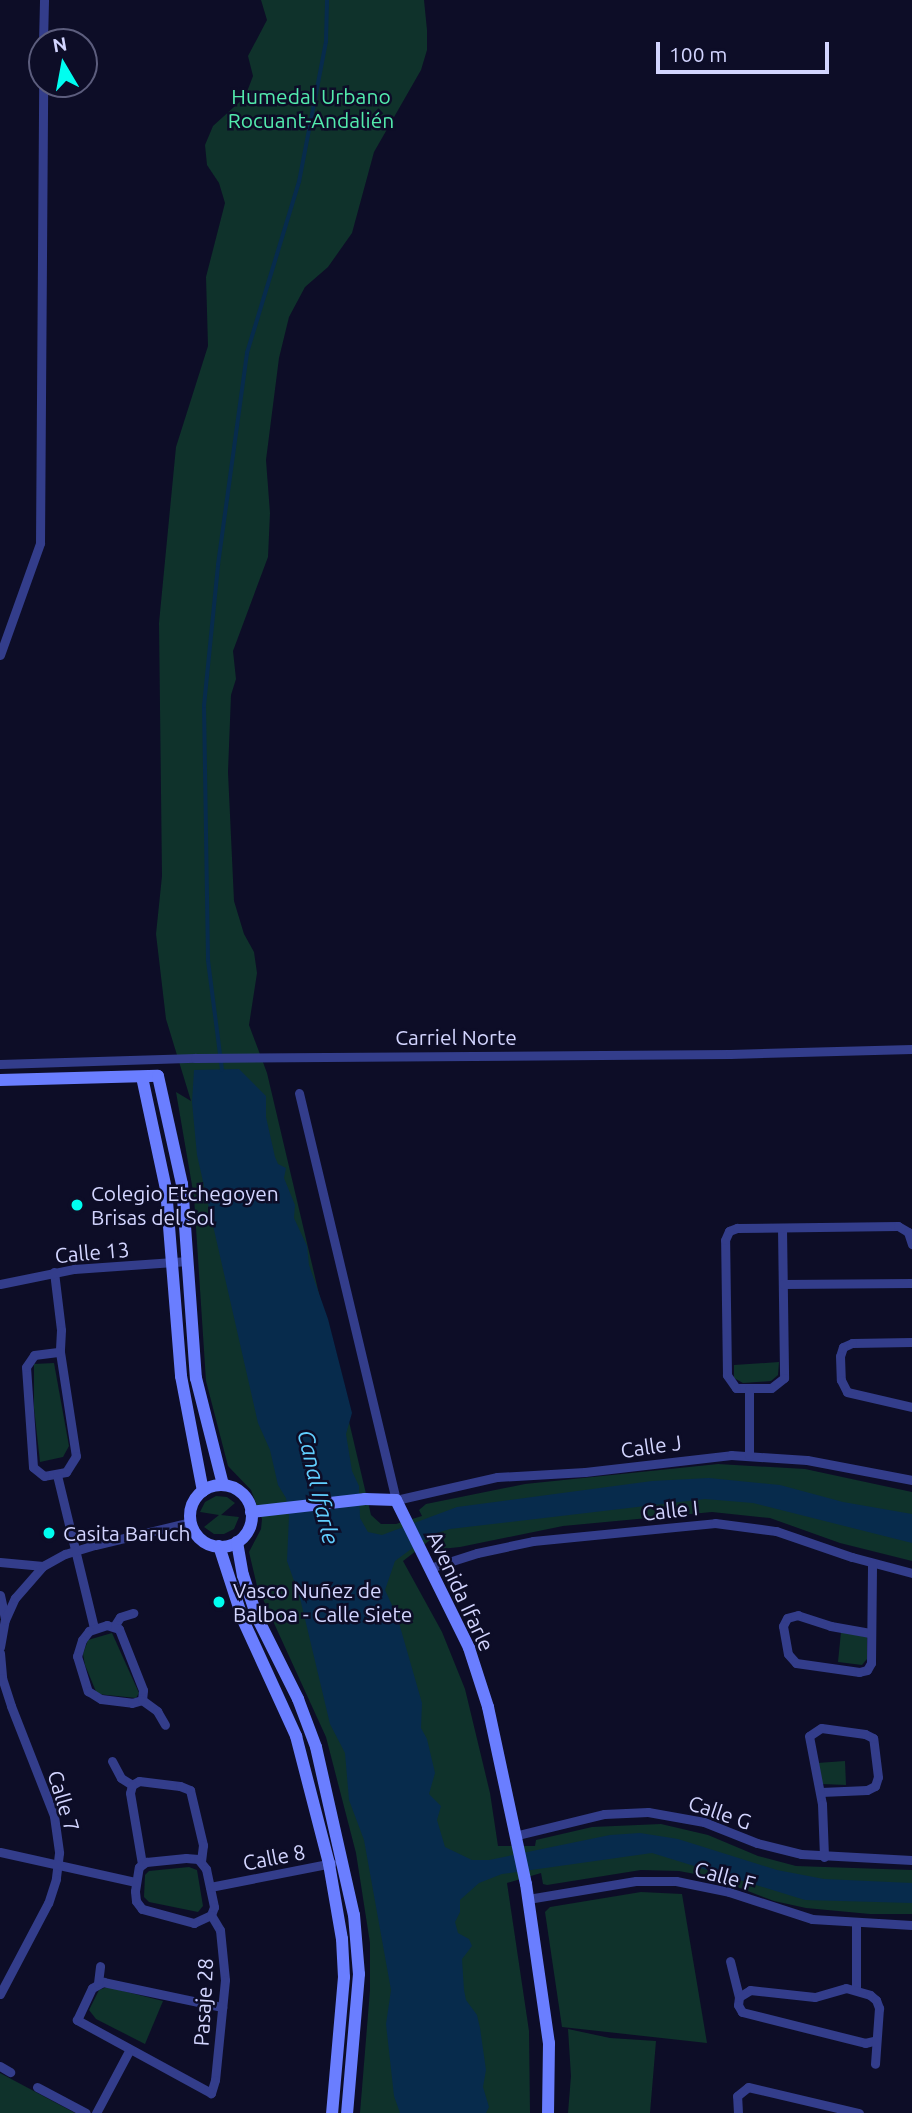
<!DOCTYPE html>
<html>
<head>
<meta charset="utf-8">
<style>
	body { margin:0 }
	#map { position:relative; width:912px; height:2113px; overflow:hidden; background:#0d0d27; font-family:Ubuntu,sans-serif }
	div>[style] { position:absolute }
	.green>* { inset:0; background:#0f322b }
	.water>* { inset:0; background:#072b4c }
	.stream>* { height:3.5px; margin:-1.75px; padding:0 1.75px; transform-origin:1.75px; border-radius:1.75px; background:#072b4c }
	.street>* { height:9px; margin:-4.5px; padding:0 4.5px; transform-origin:4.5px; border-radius:4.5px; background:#333d8b }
	.secondary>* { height:12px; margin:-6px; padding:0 6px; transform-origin:6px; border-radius:6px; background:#6a7eff }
	.secondary>.ring { margin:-6px; padding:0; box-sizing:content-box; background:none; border:12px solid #6a7eff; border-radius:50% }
	.dots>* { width:19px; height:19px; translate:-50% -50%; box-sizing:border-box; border:4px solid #0d0d27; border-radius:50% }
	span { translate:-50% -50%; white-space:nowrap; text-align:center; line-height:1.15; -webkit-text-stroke:5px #0d0d27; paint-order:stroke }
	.park-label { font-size:21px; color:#53ebad }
	.street-label { font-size:21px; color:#d3d5ff }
	.poi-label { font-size:21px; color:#d3d5ff }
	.left { translate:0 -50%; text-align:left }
	.water-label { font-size:23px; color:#61cfff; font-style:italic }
	.north { position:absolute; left:28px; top:28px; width:70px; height:70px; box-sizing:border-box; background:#0d0d27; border:2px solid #5c5d7d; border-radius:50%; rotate:350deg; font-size:19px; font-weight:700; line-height:28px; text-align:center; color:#d3d5ff }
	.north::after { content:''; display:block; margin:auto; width:24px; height:32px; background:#00fef0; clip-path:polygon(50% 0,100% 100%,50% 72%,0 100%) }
	.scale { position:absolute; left:656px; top:42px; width:173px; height:32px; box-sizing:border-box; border:4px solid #d3d5ff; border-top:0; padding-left:9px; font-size:21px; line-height:24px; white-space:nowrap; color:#d3d5ff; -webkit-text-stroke:5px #0d0d27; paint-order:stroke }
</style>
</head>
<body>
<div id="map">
	<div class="green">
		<div style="clip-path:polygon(261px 0,424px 0,427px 30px,427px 50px,421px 70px,374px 152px,352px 233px,328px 267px,305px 287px,289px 317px,279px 358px,266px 460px,270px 513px,268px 557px,233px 651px,236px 679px,231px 695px,228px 772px,234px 901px,244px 934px,254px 952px,257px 973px,249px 1025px,267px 1073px,371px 1515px,381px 1524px,396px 1524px,422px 1516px,419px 1510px,426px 1504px,525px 1484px,718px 1464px,805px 1469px,912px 1492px,912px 1561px,840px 1543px,770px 1518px,712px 1512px,563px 1526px,460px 1547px,441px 1549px,434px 1537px,403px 1561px,442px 1632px,465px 1689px,490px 1793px,498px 1846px,535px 1846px,536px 1840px,592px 1827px,661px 1824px,708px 1835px,758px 1856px,796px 1866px,912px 1870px,912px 1914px,870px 1914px,806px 1908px,774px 1901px,711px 1877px,679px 1871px,641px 1870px,547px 1885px,543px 1884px,541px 1873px,507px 1883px,529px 2031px,530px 2113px,360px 2113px,370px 1990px,370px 1943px,356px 1853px,326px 1737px,257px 1586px,249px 1552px,261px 1529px,262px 1519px,251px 1490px,228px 1466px,206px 1381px,194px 1197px,176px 1092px,191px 1101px,166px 1019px,156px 934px,162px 876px,159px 623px,176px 447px,208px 346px,206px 277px,225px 203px,219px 183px,207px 165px,205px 145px,213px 126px,245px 97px,253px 76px,248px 56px,267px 20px)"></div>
		<div style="clip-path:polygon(779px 1362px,778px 1375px,771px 1381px,743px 1383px,734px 1378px,734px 1365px)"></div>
		<div style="clip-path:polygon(54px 1363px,69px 1446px,63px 1457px,40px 1462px,34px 1408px,34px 1364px)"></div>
		<div style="clip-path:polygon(216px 1496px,227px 1497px,235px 1503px,221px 1515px,239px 1517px,234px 1529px,224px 1534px,214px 1534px,204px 1527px,219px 1515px,200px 1512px,205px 1502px)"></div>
		<div style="clip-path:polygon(841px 1632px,867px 1637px,867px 1659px,862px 1665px,838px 1662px)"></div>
		<div style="clip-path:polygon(112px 1633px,139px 1693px,136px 1698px,97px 1694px,85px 1665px,83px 1654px,88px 1640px)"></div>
		<div style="clip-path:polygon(845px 1761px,846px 1785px,822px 1784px,817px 1763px)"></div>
		<div style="clip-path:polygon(189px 1867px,197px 1870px,203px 1906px,198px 1912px,149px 1902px,144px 1897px,145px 1875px,149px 1871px)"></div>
		<div style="clip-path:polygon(641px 1892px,682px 1894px,707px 2043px,562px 2027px,545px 1912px,550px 1907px)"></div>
		<div style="clip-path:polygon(107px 1987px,163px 2001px,145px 2044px,96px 2019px,89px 2010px,99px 1990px)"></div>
		<div style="clip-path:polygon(568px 2029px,610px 2038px,656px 2041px,650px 2113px,568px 2113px,571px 2076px)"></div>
		<div style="clip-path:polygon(0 2073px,75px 2113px,0 2113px)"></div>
	</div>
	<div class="water">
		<div style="clip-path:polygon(239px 1069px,266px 1096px,266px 1117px,275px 1157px,278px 1164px,286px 1168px,284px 1178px,295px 1205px,294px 1218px,307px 1246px,309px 1265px,328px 1319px,352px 1413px,346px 1434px,352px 1471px,359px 1486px,360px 1518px,368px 1532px,382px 1535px,457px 1507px,652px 1481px,709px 1478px,780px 1485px,843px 1502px,912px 1514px,912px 1543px,753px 1503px,705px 1499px,450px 1529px,430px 1535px,395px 1561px,385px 1590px,397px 1616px,422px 1703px,421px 1728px,427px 1739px,435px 1773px,429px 1794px,441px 1806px,437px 1820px,445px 1847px,472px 1860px,489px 1860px,610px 1835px,640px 1833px,678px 1839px,777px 1870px,824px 1879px,912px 1883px,912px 1903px,805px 1900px,652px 1853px,502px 1874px,479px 1883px,460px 1900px,460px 1912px,455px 1922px,458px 1933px,469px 1939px,472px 1946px,462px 1959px,464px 1990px,466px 2000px,477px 2015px,480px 2028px,486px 2070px,483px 2087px,489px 2107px,486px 2113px,400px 2113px,394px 2096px,386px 2024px,391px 1990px,364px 1840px,349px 1800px,345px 1753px,330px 1724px,300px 1598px,287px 1561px,289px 1516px,286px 1498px,278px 1485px,270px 1450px,258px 1423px,197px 1155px,192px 1102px,194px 1070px)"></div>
	</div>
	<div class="stream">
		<div style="left:222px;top:1070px;width:111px;rotate:-97.3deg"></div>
		<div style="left:208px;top:960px;width:254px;rotate:-90.9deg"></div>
		<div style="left:204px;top:706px;width:142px;rotate:-84.3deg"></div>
		<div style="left:218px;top:565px;width:214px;rotate:-82.2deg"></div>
		<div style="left:247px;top:353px;width:179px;rotate:-73.1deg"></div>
		<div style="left:299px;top:182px;width:143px;rotate:-79.1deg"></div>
		<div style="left:326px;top:42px;width:42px;rotate:-88.6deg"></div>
	</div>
	<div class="street">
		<div style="left:43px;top:42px;width:42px;rotate:-88.6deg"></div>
		<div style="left:0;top:655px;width:119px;rotate:-70.3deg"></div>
		<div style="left:40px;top:543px;width:459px;rotate:-89.6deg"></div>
		<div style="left:0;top:1064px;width:195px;rotate:-1.8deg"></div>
		<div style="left:195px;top:1058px;width:535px;rotate:-0.43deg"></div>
		<div style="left:730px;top:1054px;width:182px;rotate:-1.6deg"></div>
		<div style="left:299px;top:1093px;width:418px;rotate:76.6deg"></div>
		<div style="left:396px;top:1500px;width:104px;rotate:-12.8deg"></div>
		<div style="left:497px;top:1477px;width:88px;rotate:-3.3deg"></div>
		<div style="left:585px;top:1472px;width:147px;rotate:-6.6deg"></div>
		<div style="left:731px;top:1455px;width:76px;rotate:3.8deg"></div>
		<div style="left:807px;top:1460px;width:107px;rotate:10.8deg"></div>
		<div style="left:782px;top:1228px;width:150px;rotate:89.2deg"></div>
		<div style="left:784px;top:1378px;width:16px;rotate:142deg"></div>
		<div style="left:771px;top:1388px;width:35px;rotate:180deg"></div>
		<div style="left:736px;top:1388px;width:16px;rotate:-125deg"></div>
		<div style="left:727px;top:1375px;width:135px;rotate:-90.8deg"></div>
		<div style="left:725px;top:1240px;width:10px;rotate:-66deg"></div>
		<div style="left:729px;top:1231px;width:9px;rotate:-21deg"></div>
		<div style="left:737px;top:1228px;width:161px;rotate:-0.7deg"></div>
		<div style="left:898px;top:1226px;width:12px;rotate:31deg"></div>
		<div style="left:908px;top:1232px;width:13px;rotate:72deg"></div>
		<div style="left:54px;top:1272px;width:58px;rotate:83.1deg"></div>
		<div style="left:61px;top:1330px;width:22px;rotate:93deg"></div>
		<div style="left:60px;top:1352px;width:105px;rotate:81.3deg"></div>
		<div style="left:76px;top:1456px;width:19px;rotate:122deg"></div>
		<div style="left:66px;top:1472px;width:22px;rotate:170deg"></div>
		<div style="left:44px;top:1476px;width:14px;rotate:-141deg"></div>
		<div style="left:33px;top:1467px;width:100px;rotate:-94deg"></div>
		<div style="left:26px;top:1367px;width:14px;rotate:-56deg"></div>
		<div style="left:34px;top:1355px;width:26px;rotate:-7deg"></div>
		<div style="left:0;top:1284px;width:76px;rotate:-11.5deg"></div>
		<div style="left:74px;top:1269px;width:114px;rotate:-4deg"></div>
		<div style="left:783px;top:1284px;width:129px;rotate:-0.4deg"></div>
		<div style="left:912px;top:1342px;width:60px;rotate:179deg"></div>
		<div style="left:852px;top:1343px;width:10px;rotate:156deg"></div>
		<div style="left:843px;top:1347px;width:9px;rotate:108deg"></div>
		<div style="left:840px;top:1356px;width:24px;rotate:88deg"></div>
		<div style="left:841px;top:1380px;width:13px;rotate:63deg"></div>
		<div style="left:847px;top:1392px;width:67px;rotate:13deg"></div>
		<div style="left:749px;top:1455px;width:66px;rotate:-90deg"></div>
		<div style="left:57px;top:1475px;width:157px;rotate:76.4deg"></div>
		<div style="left:0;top:1562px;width:43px;rotate:5.3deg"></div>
		<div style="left:430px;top:1568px;width:49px;rotate:-17.7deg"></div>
		<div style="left:477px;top:1553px;width:57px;rotate:-12.1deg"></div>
		<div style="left:533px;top:1541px;width:183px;rotate:-5.6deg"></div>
		<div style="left:715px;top:1523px;width:62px;rotate:7.5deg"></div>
		<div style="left:776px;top:1531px;width:80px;rotate:18.9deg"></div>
		<div style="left:852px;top:1557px;width:62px;rotate:14.9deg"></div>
		<div style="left:0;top:1595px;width:24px;rotate:78deg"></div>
		<div style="left:115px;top:1625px;width:9px;rotate:-58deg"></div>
		<div style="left:120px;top:1617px;width:14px;rotate:-17deg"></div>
		<div style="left:870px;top:1633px;width:40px;rotate:-170deg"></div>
		<div style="left:831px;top:1626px;width:35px;rotate:-162deg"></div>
		<div style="left:798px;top:1615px;width:11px;rotate:165deg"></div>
		<div style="left:787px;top:1618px;width:9px;rotate:117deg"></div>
		<div style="left:783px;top:1626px;width:28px;rotate:80deg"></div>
		<div style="left:788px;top:1654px;width:12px;rotate:48deg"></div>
		<div style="left:796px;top:1663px;width:64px;rotate:8.1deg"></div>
		<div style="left:859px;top:1672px;width:8px;rotate:-14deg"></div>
		<div style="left:867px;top:1670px;width:8px;rotate:-60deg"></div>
		<div style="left:871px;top:1663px;width:100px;rotate:-89.4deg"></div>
		<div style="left:0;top:1647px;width:27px;rotate:-80deg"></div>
		<div style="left:5px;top:1620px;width:24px;rotate:-66deg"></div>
		<div style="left:15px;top:1598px;width:43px;rotate:-48.8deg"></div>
		<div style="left:43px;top:1566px;width:25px;rotate:-29deg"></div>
		<div style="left:65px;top:1554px;width:31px;rotate:-17deg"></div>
		<div style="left:95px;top:1545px;width:99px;rotate:-13.5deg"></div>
		<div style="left:0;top:1653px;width:25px;rotate:85deg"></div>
		<div style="left:2px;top:1678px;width:29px;rotate:72deg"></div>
		<div style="left:11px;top:1706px;width:118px;rotate:68.6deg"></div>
		<div style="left:54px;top:1816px;width:37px;rotate:82deg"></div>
		<div style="left:59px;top:1853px;width:26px;rotate:97deg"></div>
		<div style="left:56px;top:1879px;width:25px;rotate:108deg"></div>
		<div style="left:48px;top:1903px;width:103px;rotate:117.8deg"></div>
		<div style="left:142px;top:1700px;width:10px;rotate:-84deg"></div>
		<div style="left:143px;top:1690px;width:66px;rotate:-111.5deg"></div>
		<div style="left:119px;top:1629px;width:13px;rotate:-162deg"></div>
		<div style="left:107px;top:1625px;width:19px;rotate:162deg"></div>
		<div style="left:89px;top:1631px;width:11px;rotate:128deg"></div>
		<div style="left:82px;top:1640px;width:17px;rotate:107deg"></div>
		<div style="left:77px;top:1656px;width:37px;rotate:73deg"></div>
		<div style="left:88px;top:1691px;width:15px;rotate:32deg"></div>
		<div style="left:101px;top:1699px;width:31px;rotate:7deg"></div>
		<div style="left:132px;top:1703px;width:10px;rotate:-17deg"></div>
		<div style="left:142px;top:1700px;width:19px;rotate:36deg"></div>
		<div style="left:157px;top:1711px;width:16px;rotate:60deg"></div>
		<div style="left:112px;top:1761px;width:19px;rotate:62deg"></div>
		<div style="left:121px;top:1778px;width:13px;rotate:32deg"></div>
		<div style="left:132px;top:1785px;width:8px;rotate:-30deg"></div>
		<div style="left:139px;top:1781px;width:41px;rotate:7deg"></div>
		<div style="left:180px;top:1786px;width:11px;rotate:22deg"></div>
		<div style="left:190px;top:1790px;width:57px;rotate:76.7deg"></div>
		<div style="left:203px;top:1845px;width:16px;rotate:97deg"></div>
		<div style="left:132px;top:1785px;width:8px;rotate:104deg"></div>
		<div style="left:130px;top:1793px;width:72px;rotate:80.4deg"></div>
		<div style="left:821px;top:1792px;width:46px;rotate:-2.5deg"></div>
		<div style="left:867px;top:1790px;width:9px;rotate:-27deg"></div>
		<div style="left:875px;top:1786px;width:9px;rotate:-72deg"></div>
		<div style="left:878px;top:1777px;width:39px;rotate:-97deg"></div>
		<div style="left:873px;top:1738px;width:9px;rotate:-153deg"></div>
		<div style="left:865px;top:1734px;width:44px;rotate:-172.2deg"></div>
		<div style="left:821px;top:1728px;width:14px;rotate:146deg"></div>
		<div style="left:809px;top:1736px;width:69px;rotate:79.2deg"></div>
		<div style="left:822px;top:1804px;width:53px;rotate:87.8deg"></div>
		<div style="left:518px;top:1835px;width:89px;rotate:-13.7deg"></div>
		<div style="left:604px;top:1814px;width:44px;rotate:-2.6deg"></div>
		<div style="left:648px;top:1812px;width:57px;rotate:10.1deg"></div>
		<div style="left:704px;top:1822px;width:57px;rotate:21.6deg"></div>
		<div style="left:757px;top:1843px;width:45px;rotate:14deg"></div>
		<div style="left:801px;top:1854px;width:111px;rotate:3.1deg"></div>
		<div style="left:0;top:1852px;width:138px;rotate:12.5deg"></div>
		<div style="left:186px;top:1858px;width:12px;rotate:5deg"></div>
		<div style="left:198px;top:1859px;width:13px;rotate:51deg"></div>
		<div style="left:206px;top:1869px;width:39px;rotate:78deg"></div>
		<div style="left:214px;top:1907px;width:9px;rotate:111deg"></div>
		<div style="left:211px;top:1915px;width:19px;rotate:155deg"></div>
		<div style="left:194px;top:1923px;width:54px;rotate:-164.9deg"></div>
		<div style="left:142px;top:1909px;width:10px;rotate:-127deg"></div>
		<div style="left:136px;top:1901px;width:10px;rotate:-96deg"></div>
		<div style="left:135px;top:1891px;width:24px;rotate:-81deg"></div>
		<div style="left:139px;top:1867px;width:9px;rotate:-36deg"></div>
		<div style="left:146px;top:1862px;width:40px;rotate:-5.7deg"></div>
		<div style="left:210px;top:1887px;width:124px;rotate:-11.1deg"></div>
		<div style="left:528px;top:1899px;width:109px;rotate:-9.5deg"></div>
		<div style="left:636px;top:1881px;width:40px"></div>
		<div style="left:676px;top:1881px;width:54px;rotate:11.7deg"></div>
		<div style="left:729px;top:1892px;width:87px;rotate:18deg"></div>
		<div style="left:812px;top:1919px;width:100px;rotate:3.4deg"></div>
		<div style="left:211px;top:1915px;width:17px;rotate:59deg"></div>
		<div style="left:220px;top:1930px;width:50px;rotate:84.3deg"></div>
		<div style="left:225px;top:1980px;width:100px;rotate:95.7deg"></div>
		<div style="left:215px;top:2080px;width:14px;rotate:107deg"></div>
		<div style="left:211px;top:2093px;width:153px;rotate:-151.4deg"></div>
		<div style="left:77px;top:2020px;width:35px;rotate:-65deg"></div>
		<div style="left:92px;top:1988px;width:13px;rotate:-29deg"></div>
		<div style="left:103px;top:1982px;width:122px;rotate:11.9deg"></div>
		<div style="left:856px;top:1924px;width:66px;rotate:90deg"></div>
		<div style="left:730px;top:1961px;width:37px;rotate:76deg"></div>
		<div style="left:739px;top:1997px;width:8px;rotate:97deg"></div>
		<div style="left:738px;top:2005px;width:8px;rotate:60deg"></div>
		<div style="left:742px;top:2012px;width:127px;rotate:14.1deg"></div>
		<div style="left:865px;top:2043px;width:9px;rotate:-13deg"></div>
		<div style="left:98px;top:1983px;width:17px;rotate:-83deg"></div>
		<div style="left:739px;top:1997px;width:13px;rotate:-32deg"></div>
		<div style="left:750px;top:1990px;width:65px;rotate:6.1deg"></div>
		<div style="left:815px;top:1997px;width:32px;rotate:-16deg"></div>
		<div style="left:846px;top:1988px;width:25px;rotate:16deg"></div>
		<div style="left:870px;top:1995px;width:8px;rotate:40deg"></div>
		<div style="left:876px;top:2000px;width:9px;rotate:69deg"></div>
		<div style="left:879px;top:2008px;width:56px;rotate:94.1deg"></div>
		<div style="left:0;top:2066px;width:12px;rotate:31deg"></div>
		<div style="left:37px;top:2087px;width:55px;rotate:28deg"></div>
		<div style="left:96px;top:2113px;width:72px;rotate:-62deg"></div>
		<div style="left:738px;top:2113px;width:17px;rotate:-93deg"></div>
		<div style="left:737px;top:2096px;width:14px;rotate:-39deg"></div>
		<div style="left:748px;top:2087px;width:114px;rotate:13.2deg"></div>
	</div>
	<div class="secondary">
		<div style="left:142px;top:1077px;width:115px;rotate:77.9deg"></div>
		<div style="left:166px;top:1189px;width:188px;rotate:85.4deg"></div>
		<div style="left:181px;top:1376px;width:117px;rotate:79.2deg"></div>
		<div style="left:0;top:1080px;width:158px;rotate:-1.5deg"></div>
		<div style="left:158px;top:1076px;width:111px;rotate:77.5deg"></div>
		<div style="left:182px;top:1184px;width:195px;rotate:85.9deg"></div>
		<div style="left:196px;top:1378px;width:110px;rotate:75.8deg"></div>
		<div class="ring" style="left:190px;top:1485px;width:50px;height:50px"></div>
		<div style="left:251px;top:1512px;width:115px;rotate:-6.5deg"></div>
		<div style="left:365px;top:1499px;width:31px;rotate:2deg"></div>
		<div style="left:396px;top:1500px;width:165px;rotate:63.7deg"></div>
		<div style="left:469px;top:1648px;width:62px;rotate:72.1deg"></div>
		<div style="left:488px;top:1707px;width:181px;rotate:77.9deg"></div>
		<div style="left:526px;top:1884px;width:161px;rotate:81.8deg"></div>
		<div style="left:549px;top:2043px;width:70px;rotate:90.8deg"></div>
		<div style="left:237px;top:1542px;width:34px;rotate:80deg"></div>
		<div style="left:243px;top:1575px;width:44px;rotate:71.6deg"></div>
		<div style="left:257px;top:1617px;width:92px;rotate:63.4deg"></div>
		<div style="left:298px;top:1699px;width:51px;rotate:69.4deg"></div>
		<div style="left:316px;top:1747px;width:172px;rotate:77.3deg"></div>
		<div style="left:354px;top:1915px;width:59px;rotate:85.2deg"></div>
		<div style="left:359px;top:1974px;width:140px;rotate:94.9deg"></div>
		<div style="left:219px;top:1546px;width:78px;rotate:72deg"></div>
		<div style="left:243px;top:1620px;width:128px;rotate:65.4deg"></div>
		<div style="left:296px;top:1736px;width:132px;rotate:75.5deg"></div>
		<div style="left:329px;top:1864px;width:76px;rotate:80.2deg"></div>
		<div style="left:342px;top:1939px;width:38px;rotate:87deg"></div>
		<div style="left:344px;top:1977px;width:137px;rotate:95deg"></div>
	</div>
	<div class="dots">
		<div style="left:77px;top:1205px;background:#00fef0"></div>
		<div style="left:49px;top:1533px;background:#00fef0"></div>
		<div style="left:219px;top:1602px;background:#00fef0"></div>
	</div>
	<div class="park-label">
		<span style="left:311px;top:108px">Humedal Urbano<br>Rocuant-Andalién</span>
	</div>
	<div class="street-label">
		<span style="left:456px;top:1037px">Carriel Norte</span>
		<span style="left:92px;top:1252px;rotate:-5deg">Calle 13</span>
		<span style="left:651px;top:1446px;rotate:-8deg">Calle J</span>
		<span style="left:670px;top:1510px;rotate:-6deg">Calle I</span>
		<span style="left:461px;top:1591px;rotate:65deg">Avenida Ifarle</span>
		<span style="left:64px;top:1801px;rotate:73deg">Calle 7</span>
		<span style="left:720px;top:1812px;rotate:19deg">Calle G</span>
		<span style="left:274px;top:1857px;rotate:-11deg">Calle 8</span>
		<span style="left:725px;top:1876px;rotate:15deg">Calle F</span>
		<span style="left:203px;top:2002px;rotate:-87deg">Pasaje 28</span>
	</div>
	<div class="poi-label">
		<span class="left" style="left:91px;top:1205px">Colegio Etchegoyen<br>Brisas del Sol</span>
		<span class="left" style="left:63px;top:1533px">Casita Baruch</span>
		<span class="left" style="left:233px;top:1602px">Vasco Nuñez de<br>Balboa - Calle Siete</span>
	</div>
	<div class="water-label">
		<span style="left:318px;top:1487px;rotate:77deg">Canal Ifarle</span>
	</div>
	<div class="north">N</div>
	<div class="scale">100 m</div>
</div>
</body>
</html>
